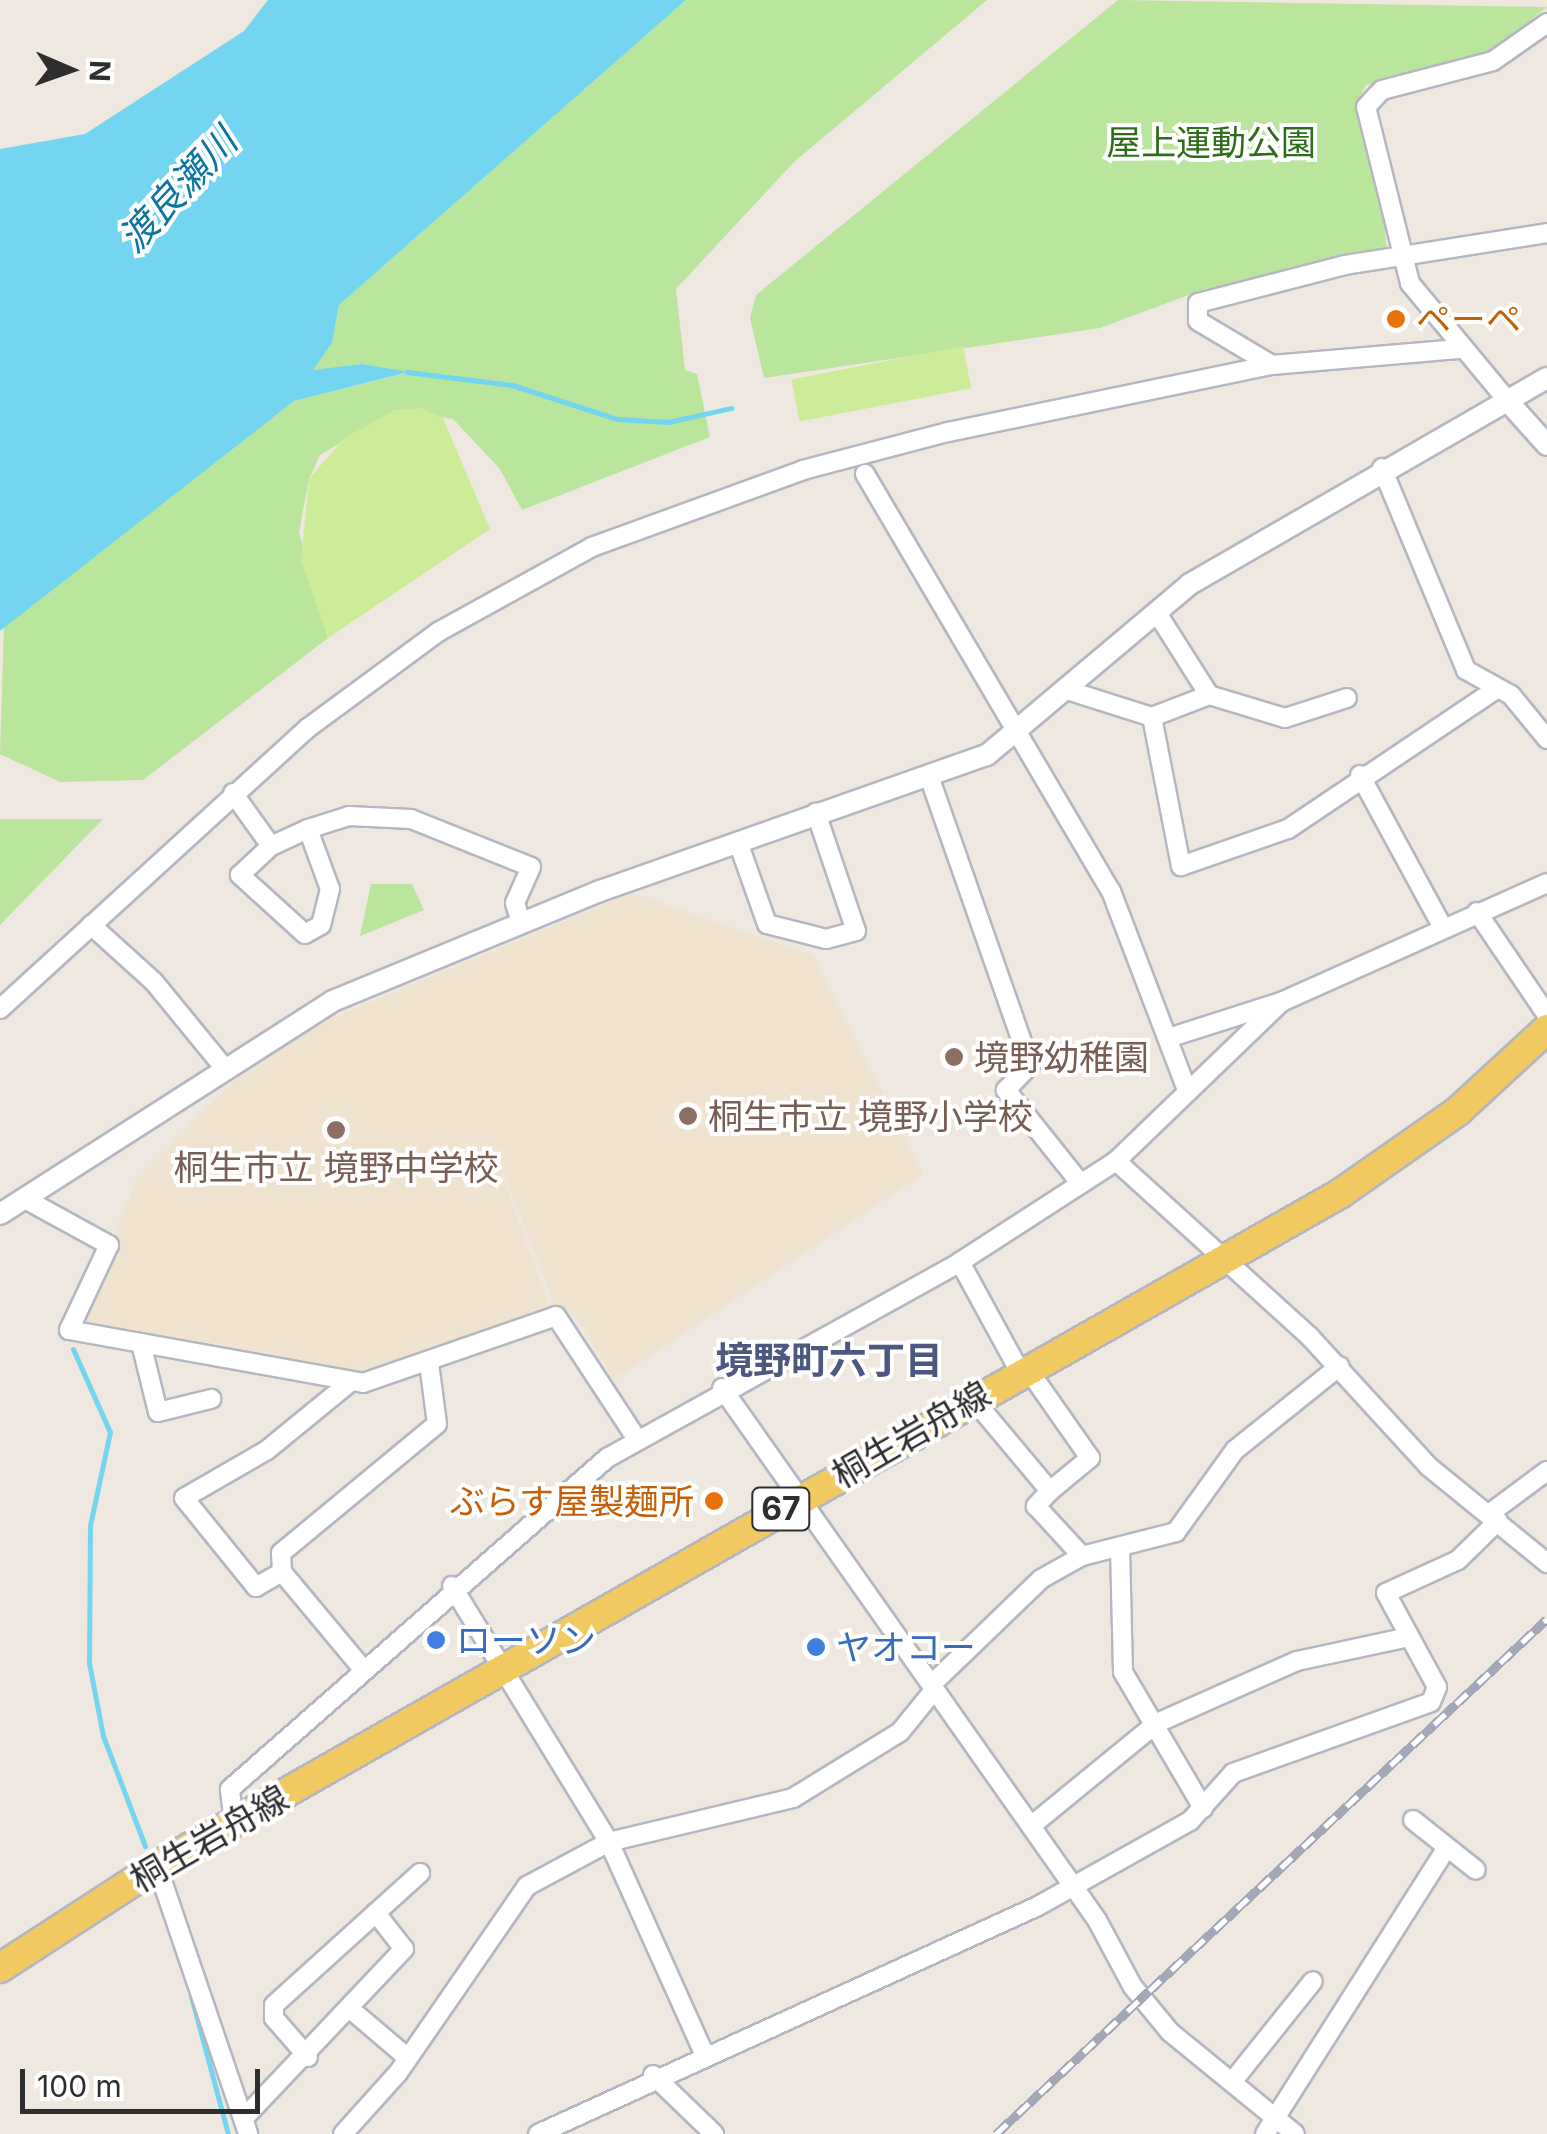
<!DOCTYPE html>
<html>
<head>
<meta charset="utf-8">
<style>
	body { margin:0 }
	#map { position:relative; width:1547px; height:2134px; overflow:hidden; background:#efe8e0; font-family:Inter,"Noto Sans JP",sans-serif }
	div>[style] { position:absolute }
	.education>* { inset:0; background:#f0e4d0 }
	.green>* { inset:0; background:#b9e59d }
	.pitch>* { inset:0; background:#cdec99; transform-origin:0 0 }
	.water>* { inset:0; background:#74d5f0 }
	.stream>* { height:5px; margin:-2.5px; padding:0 2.5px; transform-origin:2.5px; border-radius:2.5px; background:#74d5f0 }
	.roads { filter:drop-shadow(2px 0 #b4b7c1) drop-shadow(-2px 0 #b4b7c1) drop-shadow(0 2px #b4b7c1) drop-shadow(0 -2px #b4b7c1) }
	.minor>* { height:18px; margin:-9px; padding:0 9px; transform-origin:9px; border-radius:9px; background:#fff }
	.tertiary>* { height:20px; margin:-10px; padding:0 10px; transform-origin:10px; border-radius:10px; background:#fff }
	.primary>* { height:28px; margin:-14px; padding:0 14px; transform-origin:14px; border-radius:14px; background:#f2ca62 }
	.rail>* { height:9px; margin-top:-4.5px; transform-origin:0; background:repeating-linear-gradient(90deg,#fff 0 15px,#a3a7b8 0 30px); box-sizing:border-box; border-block:2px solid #a3a7b8 }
	.dots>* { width:28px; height:28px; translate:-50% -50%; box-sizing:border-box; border:5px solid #fff; border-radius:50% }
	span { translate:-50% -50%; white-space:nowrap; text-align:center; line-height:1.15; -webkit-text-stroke:8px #fff; paint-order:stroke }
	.shield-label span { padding:2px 8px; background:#fff; border:2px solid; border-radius:8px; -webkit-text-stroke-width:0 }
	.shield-label { font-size:32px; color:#2e2e2e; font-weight:700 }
	.park-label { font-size:35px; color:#306d1b }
	.food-label { font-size:35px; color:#c56008 }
	.left { translate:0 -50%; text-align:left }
	.right { translate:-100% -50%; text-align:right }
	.education-label { font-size:35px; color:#785e54 }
	.street-label { font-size:35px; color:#2e2e2e }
	.shop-label { font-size:35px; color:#366cbe }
	.water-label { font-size:38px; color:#0d75a2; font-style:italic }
	.neighbourhood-label { font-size:38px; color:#4d587f; font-weight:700 }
	.north { position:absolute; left:20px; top:20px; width:100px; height:100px; -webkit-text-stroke:8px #fff; paint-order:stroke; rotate:92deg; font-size:28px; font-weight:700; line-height:40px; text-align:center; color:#2e2e2e }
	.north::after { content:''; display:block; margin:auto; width:35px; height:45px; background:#2e2e2e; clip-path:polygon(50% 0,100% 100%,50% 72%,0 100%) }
	.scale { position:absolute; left:20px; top:2069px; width:240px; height:45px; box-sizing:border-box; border:5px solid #2e2e2e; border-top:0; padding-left:12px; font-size:30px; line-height:35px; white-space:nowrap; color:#2e2e2e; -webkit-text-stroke:8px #fff; paint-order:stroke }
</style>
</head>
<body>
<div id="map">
	<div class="education">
		<div style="clip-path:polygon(632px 893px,813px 955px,923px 1174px,614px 1379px,575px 1316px,554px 1304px,483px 1118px,549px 1307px,349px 1377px,79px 1324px,136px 1180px,235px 1080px,303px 1030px)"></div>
	</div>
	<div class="green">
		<div style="clip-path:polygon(686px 0,987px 0,794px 162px,676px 289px,685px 370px,697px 374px,710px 437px,522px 510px,500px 469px,453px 419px,395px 410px,320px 455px,309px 479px,299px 532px,328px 638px,143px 780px,60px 782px,0 754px,4px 624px,294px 401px,407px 373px,362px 364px,312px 371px,332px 343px,339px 305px)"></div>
		<div style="clip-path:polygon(1118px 0,1547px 7px,1483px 57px,1366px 85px,1356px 103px,1376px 151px,1387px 251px,1205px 289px,1100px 328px,764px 378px,750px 318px,756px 295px)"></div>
		<div style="clip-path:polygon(0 819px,103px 819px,0 925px)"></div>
		<div style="clip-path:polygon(371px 884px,412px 884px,424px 910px,360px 936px)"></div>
	</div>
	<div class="pitch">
		<div style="left:963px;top:346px;width:43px;height:175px;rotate:79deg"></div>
		<div style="clip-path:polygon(421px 408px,443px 418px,490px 529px,328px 638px,301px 560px,309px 479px,344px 438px,396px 410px)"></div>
	</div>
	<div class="water">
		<div style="clip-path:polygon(268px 0,686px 0,339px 305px,332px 343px,313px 370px,362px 364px,409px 372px,294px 401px,0 631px,0 149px,85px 134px,244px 31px)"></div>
	</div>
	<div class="stream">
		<div style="left:407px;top:372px;width:106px;rotate:7.1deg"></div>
		<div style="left:512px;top:385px;width:110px;rotate:17.9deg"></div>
		<div style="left:617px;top:419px;width:51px;rotate:3.4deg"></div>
		<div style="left:668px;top:422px;width:65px;rotate:-12.5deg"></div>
		<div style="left:73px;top:1349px;width:91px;rotate:66deg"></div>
		<div style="left:110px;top:1432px;width:95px;rotate:102.1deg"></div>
		<div style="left:90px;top:1525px;width:138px;rotate:90.4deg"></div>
		<div style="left:89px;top:1663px;width:74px;rotate:79.1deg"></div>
		<div style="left:103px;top:1736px;width:118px;rotate:69.1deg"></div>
		<div style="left:191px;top:1996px;width:143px;rotate:75deg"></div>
	</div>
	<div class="roads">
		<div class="minor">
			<div style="left:1272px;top:365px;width:86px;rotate:-149.3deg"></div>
			<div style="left:1198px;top:321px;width:18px;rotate:-90deg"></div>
			<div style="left:1198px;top:303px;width:152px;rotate:-14.5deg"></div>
			<div style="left:1345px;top:265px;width:205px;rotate:-9deg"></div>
			<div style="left:1512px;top:406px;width:160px;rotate:-129.7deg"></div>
			<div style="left:1410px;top:283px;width:181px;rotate:-104deg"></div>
			<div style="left:1366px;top:107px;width:23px;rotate:-47deg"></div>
			<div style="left:1382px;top:90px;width:115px;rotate:-14.6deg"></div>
			<div style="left:1493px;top:61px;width:66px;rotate:-35.1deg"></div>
			<div style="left:1382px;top:468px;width:219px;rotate:67.4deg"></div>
			<div style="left:1466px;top:670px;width:51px;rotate:29.1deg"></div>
			<div style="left:1511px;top:695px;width:57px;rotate:50.7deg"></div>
			<div style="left:865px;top:474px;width:484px;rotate:59.5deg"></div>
			<div style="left:1111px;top:891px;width:210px;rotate:69.1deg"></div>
			<div style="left:1157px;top:613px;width:97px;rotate:57.6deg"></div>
			<div style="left:1070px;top:691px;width:86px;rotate:17.6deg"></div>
			<div style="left:1152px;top:717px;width:152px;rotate:79deg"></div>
			<div style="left:1181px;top:866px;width:113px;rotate:-19.1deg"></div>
			<div style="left:1288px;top:829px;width:251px;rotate:-33.9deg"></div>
			<div style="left:1152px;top:717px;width:61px;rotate:-21.1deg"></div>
			<div style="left:1209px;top:695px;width:79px;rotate:16.8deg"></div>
			<div style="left:1285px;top:718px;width:65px;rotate:-17.9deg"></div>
			<div style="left:1360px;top:775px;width:174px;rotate:61.5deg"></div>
			<div style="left:930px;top:779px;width:303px;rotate:70.7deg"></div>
			<div style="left:1030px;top:1065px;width:35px;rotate:134deg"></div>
			<div style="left:1006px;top:1090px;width:120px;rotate:51.4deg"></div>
			<div style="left:233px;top:793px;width:65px;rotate:54.4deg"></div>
			<div style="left:308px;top:829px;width:64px;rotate:69.9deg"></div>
			<div style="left:330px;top:889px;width:37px;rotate:104deg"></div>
			<div style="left:321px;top:925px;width:18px;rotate:151deg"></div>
			<div style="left:305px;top:934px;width:88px;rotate:-137.8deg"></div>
			<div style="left:240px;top:875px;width:42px;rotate:-43.1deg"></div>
			<div style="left:271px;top:846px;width:41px;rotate:-24.7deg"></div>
			<div style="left:308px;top:829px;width:43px;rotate:-17.6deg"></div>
			<div style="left:349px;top:816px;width:62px;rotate:2.8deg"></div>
			<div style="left:411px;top:819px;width:129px;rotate:21.8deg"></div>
			<div style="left:531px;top:867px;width:39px;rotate:114deg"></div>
			<div style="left:515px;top:903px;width:21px;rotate:73deg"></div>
			<div style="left:738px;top:842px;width:87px;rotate:70.5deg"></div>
			<div style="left:767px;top:924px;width:61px;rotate:14.3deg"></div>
			<div style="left:826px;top:939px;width:31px;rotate:-15deg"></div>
			<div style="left:856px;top:931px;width:125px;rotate:-108.7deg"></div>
			<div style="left:1477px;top:912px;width:125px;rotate:55.8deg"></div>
			<div style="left:91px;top:925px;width:85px;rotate:42.1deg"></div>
			<div style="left:154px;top:982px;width:114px;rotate:50.7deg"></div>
			<div style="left:0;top:1009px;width:417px;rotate:-42.4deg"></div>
			<div style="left:308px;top:728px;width:162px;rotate:-36.4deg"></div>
			<div style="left:438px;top:632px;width:176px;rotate:-28.9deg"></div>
			<div style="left:592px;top:547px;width:225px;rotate:-20deg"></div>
			<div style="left:803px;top:470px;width:150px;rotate:-14.7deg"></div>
			<div style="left:948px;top:432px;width:331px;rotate:-11.7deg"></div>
			<div style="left:1272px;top:365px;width:187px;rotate:-4.9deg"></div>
			<div style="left:1168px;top:1038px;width:119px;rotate:-17.7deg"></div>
			<div style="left:1281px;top:1002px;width:291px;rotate:-24.1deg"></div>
			<div style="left:1116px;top:1161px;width:262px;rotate:42.2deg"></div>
			<div style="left:1310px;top:1337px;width:175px;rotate:47.5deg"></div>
			<div style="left:1428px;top:1466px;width:154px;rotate:39.2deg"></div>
			<div style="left:25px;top:1199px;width:96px;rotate:28.7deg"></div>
			<div style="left:109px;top:1245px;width:94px;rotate:115.2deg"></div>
			<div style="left:69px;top:1330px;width:299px;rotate:10.2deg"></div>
			<div style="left:363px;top:1383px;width:204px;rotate:-19.1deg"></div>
			<div style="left:556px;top:1316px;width:146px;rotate:56.7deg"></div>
			<div style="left:960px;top:1262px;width:125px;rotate:61.4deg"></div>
			<div style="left:141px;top:1343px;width:71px;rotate:76.2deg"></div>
			<div style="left:158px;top:1412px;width:55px;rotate:-13.8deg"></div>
			<div style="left:722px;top:1388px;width:651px;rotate:54.82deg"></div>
			<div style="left:1097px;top:1920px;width:76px;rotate:61.8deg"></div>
			<div style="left:1133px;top:1987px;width:58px;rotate:50.6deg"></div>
			<div style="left:1170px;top:2032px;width:161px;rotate:39.2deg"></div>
			<div style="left:973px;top:1399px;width:120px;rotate:50.1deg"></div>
			<div style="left:1050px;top:1491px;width:52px;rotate:-39.5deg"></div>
			<div style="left:1090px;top:1458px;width:110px;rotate:-125deg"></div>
			<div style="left:1050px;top:1491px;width:21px;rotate:133deg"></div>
			<div style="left:1036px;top:1506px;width:68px;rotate:47.4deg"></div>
			<div style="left:1489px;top:1514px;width:72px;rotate:-36.6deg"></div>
			<div style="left:1120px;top:1548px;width:124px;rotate:88.6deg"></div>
			<div style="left:1123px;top:1672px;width:158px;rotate:59.5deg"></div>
			<div style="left:282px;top:1572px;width:30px;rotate:150deg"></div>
			<div style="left:256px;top:1587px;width:114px;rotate:-129deg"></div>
			<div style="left:184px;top:1498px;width:96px;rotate:-30deg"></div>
			<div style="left:267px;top:1450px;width:106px;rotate:-39.3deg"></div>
			<div style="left:452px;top:1586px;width:300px;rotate:58.5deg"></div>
			<div style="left:609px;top:1842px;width:229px;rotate:65.8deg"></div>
			<div style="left:362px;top:1668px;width:125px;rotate:-129.8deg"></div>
			<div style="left:282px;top:1572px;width:19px;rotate:-93deg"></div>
			<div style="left:281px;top:1553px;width:202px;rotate:-39.6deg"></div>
			<div style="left:437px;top:1424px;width:62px;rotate:-97.5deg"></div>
			<div style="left:932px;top:1684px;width:151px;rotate:-43.9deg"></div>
			<div style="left:1041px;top:1579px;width:47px;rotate:-29.3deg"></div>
			<div style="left:1082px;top:1556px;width:97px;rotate:-14.3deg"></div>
			<div style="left:1176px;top:1532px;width:101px;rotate:-54.3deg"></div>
			<div style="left:1235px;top:1450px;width:134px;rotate:-38.7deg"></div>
			<div style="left:1413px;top:1820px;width:80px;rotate:38.4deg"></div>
			<div style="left:234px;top:1823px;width:34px;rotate:-97deg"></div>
			<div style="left:230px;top:1789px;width:502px;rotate:-41.28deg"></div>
			<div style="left:607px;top:1458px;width:404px;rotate:-29deg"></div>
			<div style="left:960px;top:1262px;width:186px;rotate:-32.9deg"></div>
			<div style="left:1116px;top:1161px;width:229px;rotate:-43.9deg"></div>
			<div style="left:1031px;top:1826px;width:163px;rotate:-39.3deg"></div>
			<div style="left:1157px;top:1723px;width:153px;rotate:-23.9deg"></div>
			<div style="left:1297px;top:1661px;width:109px;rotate:-12.1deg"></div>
			<div style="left:157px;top:1866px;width:283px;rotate:71.2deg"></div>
			<div style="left:349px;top:2008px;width:77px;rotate:40.3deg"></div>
			<div style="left:308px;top:2057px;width:52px;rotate:-131.1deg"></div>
			<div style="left:274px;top:2018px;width:13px;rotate:-90deg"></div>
			<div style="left:274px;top:2005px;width:197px;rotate:-42.1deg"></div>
			<div style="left:653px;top:2075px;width:85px;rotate:44deg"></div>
			<div style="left:1232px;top:2082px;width:129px;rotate:-51.3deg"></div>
			<div style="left:244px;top:2118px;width:233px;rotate:-46.6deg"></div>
			<div style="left:404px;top:1949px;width:46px;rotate:-127.9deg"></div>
			<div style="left:343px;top:2134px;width:82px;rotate:-48deg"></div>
			<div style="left:398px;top:2073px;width:227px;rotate:-55.4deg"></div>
			<div style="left:527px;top:1886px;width:93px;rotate:-28.2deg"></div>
			<div style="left:609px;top:1842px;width:189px;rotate:-13.4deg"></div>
			<div style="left:793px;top:1798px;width:126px;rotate:-31.7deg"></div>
			<div style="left:900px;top:1732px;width:55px;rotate:-50.9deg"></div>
			<div style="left:538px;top:2134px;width:550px;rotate:-24.51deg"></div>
			<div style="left:1038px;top:1906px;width:174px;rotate:-29.2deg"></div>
			<div style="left:1190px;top:1821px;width:64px;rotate:-48.1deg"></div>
			<div style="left:1233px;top:1773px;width:210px;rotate:-19.7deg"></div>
			<div style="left:1431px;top:1702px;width:16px;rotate:-68deg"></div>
			<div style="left:1437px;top:1687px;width:107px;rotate:-118.5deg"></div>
			<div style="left:1386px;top:1593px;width:79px;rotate:-24.6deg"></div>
			<div style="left:1458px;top:1560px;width:56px;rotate:-44.3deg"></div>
			<div style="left:1265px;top:2134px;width:336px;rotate:-57.6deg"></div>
		</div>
		<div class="tertiary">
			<div style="left:1512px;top:406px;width:52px;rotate:48.1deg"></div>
			<div style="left:0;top:1214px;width:395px;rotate:-32.6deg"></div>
			<div style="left:333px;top:1001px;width:289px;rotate:-22.4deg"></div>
			<div style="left:600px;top:891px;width:410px;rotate:-19.4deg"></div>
			<div style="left:987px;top:755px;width:265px;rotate:-40.1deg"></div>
			<div style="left:1190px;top:584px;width:412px;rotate:-30deg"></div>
		</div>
		<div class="primary">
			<div style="left:0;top:1968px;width:187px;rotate:-33deg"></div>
			<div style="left:157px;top:1866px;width:1362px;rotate:-29.61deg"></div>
			<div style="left:1341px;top:1193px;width:143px;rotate:-35deg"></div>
			<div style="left:1458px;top:1111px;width:121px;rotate:-42.7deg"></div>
		</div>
	</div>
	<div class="rail">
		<div style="left:996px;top:2134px;width:754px;rotate:-43.07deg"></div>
	</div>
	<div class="dots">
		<div style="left:1396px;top:319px;background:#e8710a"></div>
		<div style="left:954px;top:1057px;background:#8d6e63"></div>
		<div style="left:688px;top:1116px;background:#8d6e63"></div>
		<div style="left:336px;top:1130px;background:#8d6e63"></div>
		<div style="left:714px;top:1501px;background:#e8710a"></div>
		<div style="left:436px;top:1640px;background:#3f7fe0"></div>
		<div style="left:816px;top:1647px;background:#3f7fe0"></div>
	</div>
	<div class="shield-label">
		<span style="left:781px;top:1509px">67</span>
	</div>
	<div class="park-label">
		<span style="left:1211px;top:142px">屋上運動公園</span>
	</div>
	<div class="food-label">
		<span class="left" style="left:1416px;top:319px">ペーペ</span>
		<span class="right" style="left:694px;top:1501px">ぶらす屋製麺所</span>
	</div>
	<div class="education-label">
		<span class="left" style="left:974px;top:1057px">境野幼稚園</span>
		<span class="left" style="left:708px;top:1116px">桐生市立 境野小学校</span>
		<span style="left:336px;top:1167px">桐生市立 境野中学校</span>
	</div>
	<div class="street-label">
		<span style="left:911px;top:1434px;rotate:-30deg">桐生岩舟線</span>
		<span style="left:209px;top:1838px;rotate:-30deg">桐生岩舟線</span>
	</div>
	<div class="shop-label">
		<span class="left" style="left:456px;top:1640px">ローソン</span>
		<span class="left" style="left:836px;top:1647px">ヤオコー</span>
	</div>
	<div class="water-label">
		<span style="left:178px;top:190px;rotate:-47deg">渡良瀬川</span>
	</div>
	<div class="neighbourhood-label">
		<span style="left:829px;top:1361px">境野町六丁目</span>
	</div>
	<div class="north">N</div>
	<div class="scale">100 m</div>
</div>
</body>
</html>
